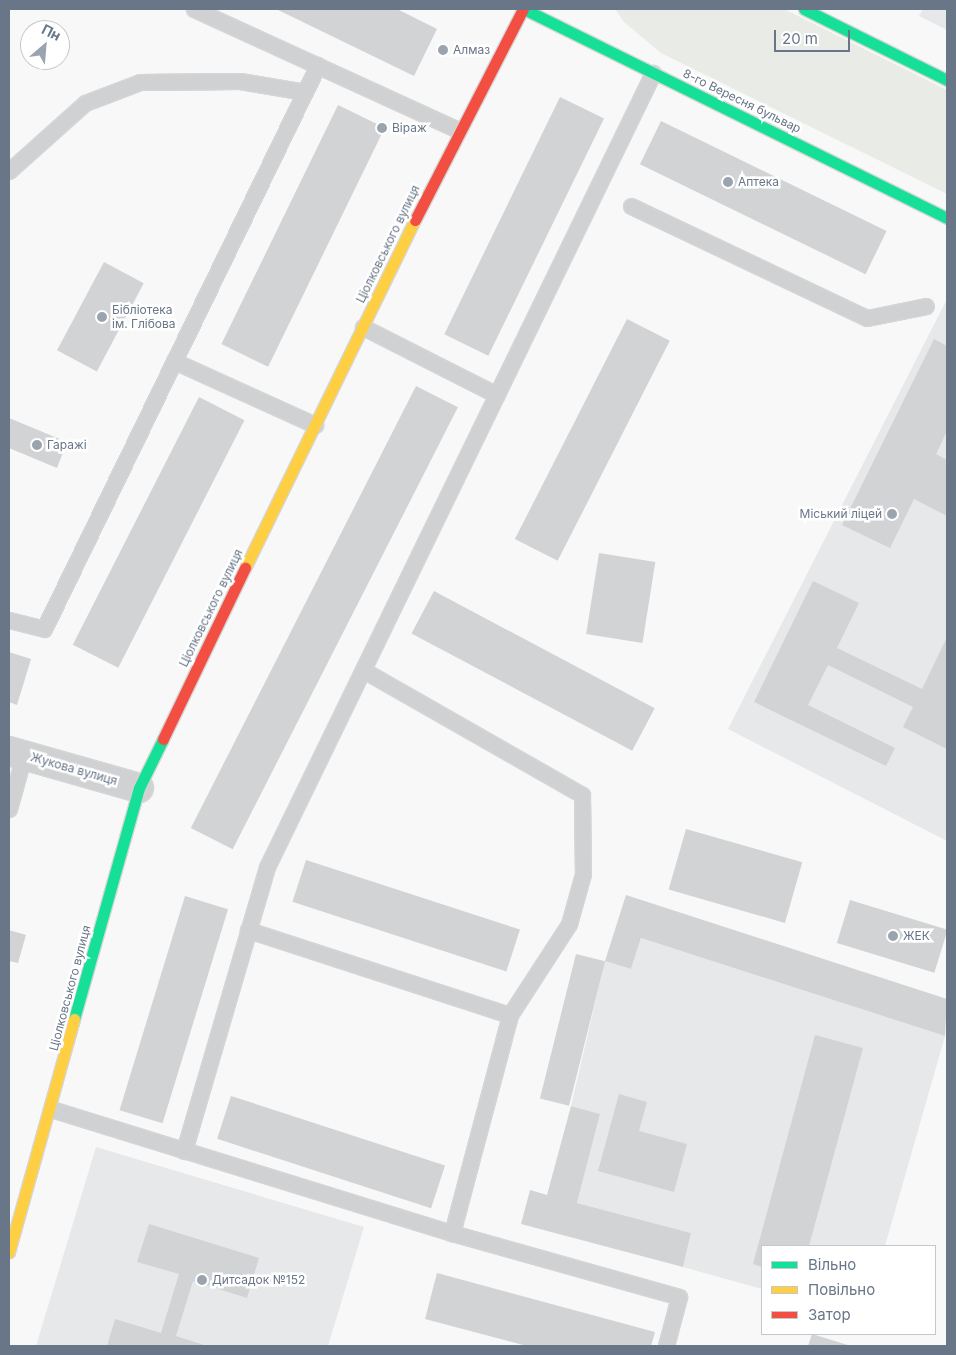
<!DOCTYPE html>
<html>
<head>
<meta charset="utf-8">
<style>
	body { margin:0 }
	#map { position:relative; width:956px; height:1355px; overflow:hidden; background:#f8f8f8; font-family:Inter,sans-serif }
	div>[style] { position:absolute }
	.built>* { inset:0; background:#e7e8e9 }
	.green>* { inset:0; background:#e8ebe6 }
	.building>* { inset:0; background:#d2d3d4; transform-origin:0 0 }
	.roads { filter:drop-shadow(1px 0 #d5d6d7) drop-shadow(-1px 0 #d5d6d7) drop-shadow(0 1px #d5d6d7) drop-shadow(0 -1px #d5d6d7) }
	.lane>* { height:15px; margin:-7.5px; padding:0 7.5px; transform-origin:7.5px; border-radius:7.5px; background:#d0d1d3 }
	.street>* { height:28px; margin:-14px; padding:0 14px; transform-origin:14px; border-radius:14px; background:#d0d1d3 }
	.fast>* { height:11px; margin:-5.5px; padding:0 5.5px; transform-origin:5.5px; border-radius:5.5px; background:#16e098 }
	.slow>* { height:11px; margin:-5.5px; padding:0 5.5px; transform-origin:5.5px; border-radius:5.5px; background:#ffcf43 }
	.jam>* { height:11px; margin:-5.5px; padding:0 5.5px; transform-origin:5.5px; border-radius:5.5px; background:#f24e42 }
	.dots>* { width:14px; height:14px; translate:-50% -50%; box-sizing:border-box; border:2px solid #fff; border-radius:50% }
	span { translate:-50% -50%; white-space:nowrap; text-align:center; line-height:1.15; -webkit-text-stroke:5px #fff; paint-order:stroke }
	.poi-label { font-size:12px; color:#687688 }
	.left { translate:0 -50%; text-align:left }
	.right { translate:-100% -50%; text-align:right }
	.street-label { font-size:12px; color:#687688 }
	.frame { position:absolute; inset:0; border:10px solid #687688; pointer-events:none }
	.legend { position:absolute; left:761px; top:1245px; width:175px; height:90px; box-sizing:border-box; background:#fff; border:1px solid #c3c8cf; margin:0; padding:6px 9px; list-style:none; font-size:15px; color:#687688 }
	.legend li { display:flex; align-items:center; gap:10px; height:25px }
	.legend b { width:25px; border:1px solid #c3c8cf }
	.north { position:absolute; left:20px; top:20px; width:50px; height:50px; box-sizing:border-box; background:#fff; border:1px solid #c3c8cf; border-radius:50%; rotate:27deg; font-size:14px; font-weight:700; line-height:20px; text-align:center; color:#687688 }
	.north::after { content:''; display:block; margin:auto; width:18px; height:22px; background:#9aa4af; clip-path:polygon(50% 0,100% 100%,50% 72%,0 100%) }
	.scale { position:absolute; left:774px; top:30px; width:76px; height:22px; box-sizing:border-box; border:2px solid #687688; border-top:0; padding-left:6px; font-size:15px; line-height:18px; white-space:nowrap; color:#687688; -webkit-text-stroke:4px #fff; paint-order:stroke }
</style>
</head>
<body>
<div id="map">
	<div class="built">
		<div style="clip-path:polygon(923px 9px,947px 9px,947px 30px,919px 16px)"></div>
		<div style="clip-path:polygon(947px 299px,947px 841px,728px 729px)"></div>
		<div style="clip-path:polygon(641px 938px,945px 1036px,885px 1246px,762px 1246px,762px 1289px,683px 1267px,691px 1233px,577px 1203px,600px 1114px,571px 1106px,605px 961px,631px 969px)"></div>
		<div style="clip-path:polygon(96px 1147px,364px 1227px,328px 1346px,36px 1346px)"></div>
	</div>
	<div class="green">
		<div style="clip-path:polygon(615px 9px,784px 9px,947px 90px,947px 194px,661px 53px,624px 22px)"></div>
	</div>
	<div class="building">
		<div style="clip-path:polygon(276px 9px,397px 9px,437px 29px,414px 76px)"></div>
		<div style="left:560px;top:97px;width:49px;height:264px;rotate:26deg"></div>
		<div style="left:338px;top:105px;width:52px;height:266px;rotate:26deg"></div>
		<div style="left:661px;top:121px;width:251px;height:48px;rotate:26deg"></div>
		<div style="left:104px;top:262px;width:45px;height:100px;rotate:28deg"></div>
		<div style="left:627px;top:319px;width:48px;height:247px;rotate:27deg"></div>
		<div style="clip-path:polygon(934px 339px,947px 346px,947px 431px,936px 454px,947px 460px,947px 516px,914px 499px,890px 548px,842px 525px)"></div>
		<div style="left:416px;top:386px;width:47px;height:496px;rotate:27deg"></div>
		<div style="left:199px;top:397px;width:51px;height:278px;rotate:27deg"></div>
		<div style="clip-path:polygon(9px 418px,67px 442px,57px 468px,9px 448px)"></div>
		<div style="left:599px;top:553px;width:57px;height:82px;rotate:9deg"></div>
		<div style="clip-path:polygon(813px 581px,859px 603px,837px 648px,922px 689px,947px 637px,947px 749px,903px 727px,913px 707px,828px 665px,808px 705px,895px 748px,886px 766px,754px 702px)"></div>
		<div style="left:434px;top:591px;width:250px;height:48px;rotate:28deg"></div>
		<div style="clip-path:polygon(9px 652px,31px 659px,17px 705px,9px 702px)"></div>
		<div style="left:686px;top:829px;width:121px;height:63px;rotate:16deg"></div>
		<div style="left:306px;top:860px;width:225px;height:44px;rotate:18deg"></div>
		<div style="clip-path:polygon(626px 895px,947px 999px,945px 1036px,641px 938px,631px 969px,605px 961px)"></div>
		<div style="left:185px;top:896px;width:45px;height:224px;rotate:17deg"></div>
		<div style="left:850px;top:900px;width:102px;height:45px;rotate:17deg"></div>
		<div style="clip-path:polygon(9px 930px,26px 935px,18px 963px,9px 961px)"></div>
		<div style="left:576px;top:954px;width:30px;height:149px;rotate:14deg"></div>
		<div style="clip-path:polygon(815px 1035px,863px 1048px,809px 1246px,762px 1246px,762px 1267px,753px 1264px)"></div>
		<div style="clip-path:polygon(619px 1094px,647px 1102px,639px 1131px,687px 1144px,674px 1192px,598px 1171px)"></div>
		<div style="left:231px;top:1096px;width:225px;height:45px;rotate:18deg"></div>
		<div style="clip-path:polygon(571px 1106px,600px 1114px,577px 1203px,691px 1233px,683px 1267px,521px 1224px,530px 1190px,547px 1195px)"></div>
		<div style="clip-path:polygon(149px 1224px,259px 1258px,247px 1298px,193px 1281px,176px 1336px,207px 1346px,107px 1346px,115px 1319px,161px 1333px,179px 1274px,137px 1262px)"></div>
		<div style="clip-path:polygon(437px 1273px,655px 1332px,651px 1346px,527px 1346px,425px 1319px)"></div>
		<div style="clip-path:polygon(812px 1334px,851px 1346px,808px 1346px)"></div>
	</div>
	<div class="roads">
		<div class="lane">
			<div style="left:194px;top:9px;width:290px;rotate:24.6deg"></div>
			<div style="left:9px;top:171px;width:102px;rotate:-41.8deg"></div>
			<div style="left:85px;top:103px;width:59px;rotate:-20.9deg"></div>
			<div style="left:140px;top:82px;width:100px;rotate:-0.6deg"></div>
			<div style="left:240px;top:81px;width:66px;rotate:9.6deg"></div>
			<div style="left:631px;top:206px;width:261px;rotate:25.4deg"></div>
			<div style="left:867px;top:318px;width:60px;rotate:-11.5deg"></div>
			<div style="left:363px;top:327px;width:150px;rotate:26.9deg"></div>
			<div style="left:174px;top:361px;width:155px;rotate:24.4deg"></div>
			<div style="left:9px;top:620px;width:36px;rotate:14deg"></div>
			<div style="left:44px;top:629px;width:627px;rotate:-64.09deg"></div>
			<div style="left:363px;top:670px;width:252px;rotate:29.7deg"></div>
			<div style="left:582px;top:795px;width:79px;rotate:89.3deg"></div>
			<div style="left:583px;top:874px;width:52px;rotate:105.6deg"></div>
			<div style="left:569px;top:924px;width:108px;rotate:123deg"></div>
			<div style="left:510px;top:1015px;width:226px;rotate:104.9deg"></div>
			<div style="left:9px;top:809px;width:56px;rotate:-74.5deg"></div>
			<div style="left:248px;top:930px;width:275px;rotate:18deg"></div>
			<div style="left:51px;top:1109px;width:420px;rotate:17.2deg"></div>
			<div style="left:452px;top:1233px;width:236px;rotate:15.7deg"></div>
			<div style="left:679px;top:1297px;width:51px;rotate:104.9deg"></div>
			<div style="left:184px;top:1151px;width:296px;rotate:-73.7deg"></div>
			<div style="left:267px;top:867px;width:883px;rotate:-64.07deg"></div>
		</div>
		<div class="street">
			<div style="left:9px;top:751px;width:135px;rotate:15.9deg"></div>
		</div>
		<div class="fast">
			<div style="left:524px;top:9px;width:472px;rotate:26.3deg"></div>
			<div style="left:804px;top:9px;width:160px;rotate:26.4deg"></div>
			<div style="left:74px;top:1019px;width:240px;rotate:-74.3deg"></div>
			<div style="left:139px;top:788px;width:55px;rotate:-63.9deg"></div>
		</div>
		<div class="slow">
			<div style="left:245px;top:568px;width:387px;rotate:-64deg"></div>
			<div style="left:9px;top:1252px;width:242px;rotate:-74.4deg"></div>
		</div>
		<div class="jam">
			<div style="left:415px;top:220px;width:237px;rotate:-62.9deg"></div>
			<div style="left:163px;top:739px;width:190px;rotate:-64.4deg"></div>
		</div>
	</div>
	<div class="dots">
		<div style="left:443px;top:50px;background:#9aa4af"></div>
		<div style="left:382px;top:128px;background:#9aa4af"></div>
		<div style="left:728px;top:182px;background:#9aa4af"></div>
		<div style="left:102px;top:317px;background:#9aa4af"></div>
		<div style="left:37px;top:445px;background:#9aa4af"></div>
		<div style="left:892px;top:514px;background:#9aa4af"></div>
		<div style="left:893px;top:936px;background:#9aa4af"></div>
		<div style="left:202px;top:1280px;background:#9aa4af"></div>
	</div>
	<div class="poi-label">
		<span class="left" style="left:453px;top:50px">Алмаз</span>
		<span class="left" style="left:392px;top:128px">Віраж</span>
		<span class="left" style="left:738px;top:182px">Аптека</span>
		<span class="left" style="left:112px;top:317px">Бібліотека<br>ім. Глібова</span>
		<span class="left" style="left:47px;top:445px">Гаражі</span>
		<span class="right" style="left:882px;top:514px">Міський ліцей</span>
		<span class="left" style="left:903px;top:936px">ЖЕК</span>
		<span class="left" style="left:212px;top:1280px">Дитсадок №152</span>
	</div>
	<div class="street-label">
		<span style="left:742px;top:101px;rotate:26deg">8-го Вересня бульвар</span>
		<span style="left:388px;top:244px;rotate:-64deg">Ціолковського вулиця</span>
		<span style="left:211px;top:608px;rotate:-64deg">Ціолковського вулиця</span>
		<span style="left:74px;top:769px;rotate:16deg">Жукова вулиця</span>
		<span style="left:70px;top:988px;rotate:-75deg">Ціолковського вулиця</span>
	</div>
	<div class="frame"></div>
	<ul class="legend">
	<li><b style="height:6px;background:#16e098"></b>Вільно</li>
	<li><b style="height:6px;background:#ffcf43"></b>Повільно</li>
	<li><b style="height:6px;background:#f24e42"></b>Затор</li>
	</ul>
	<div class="north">Пн</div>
	<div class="scale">20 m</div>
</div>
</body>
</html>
